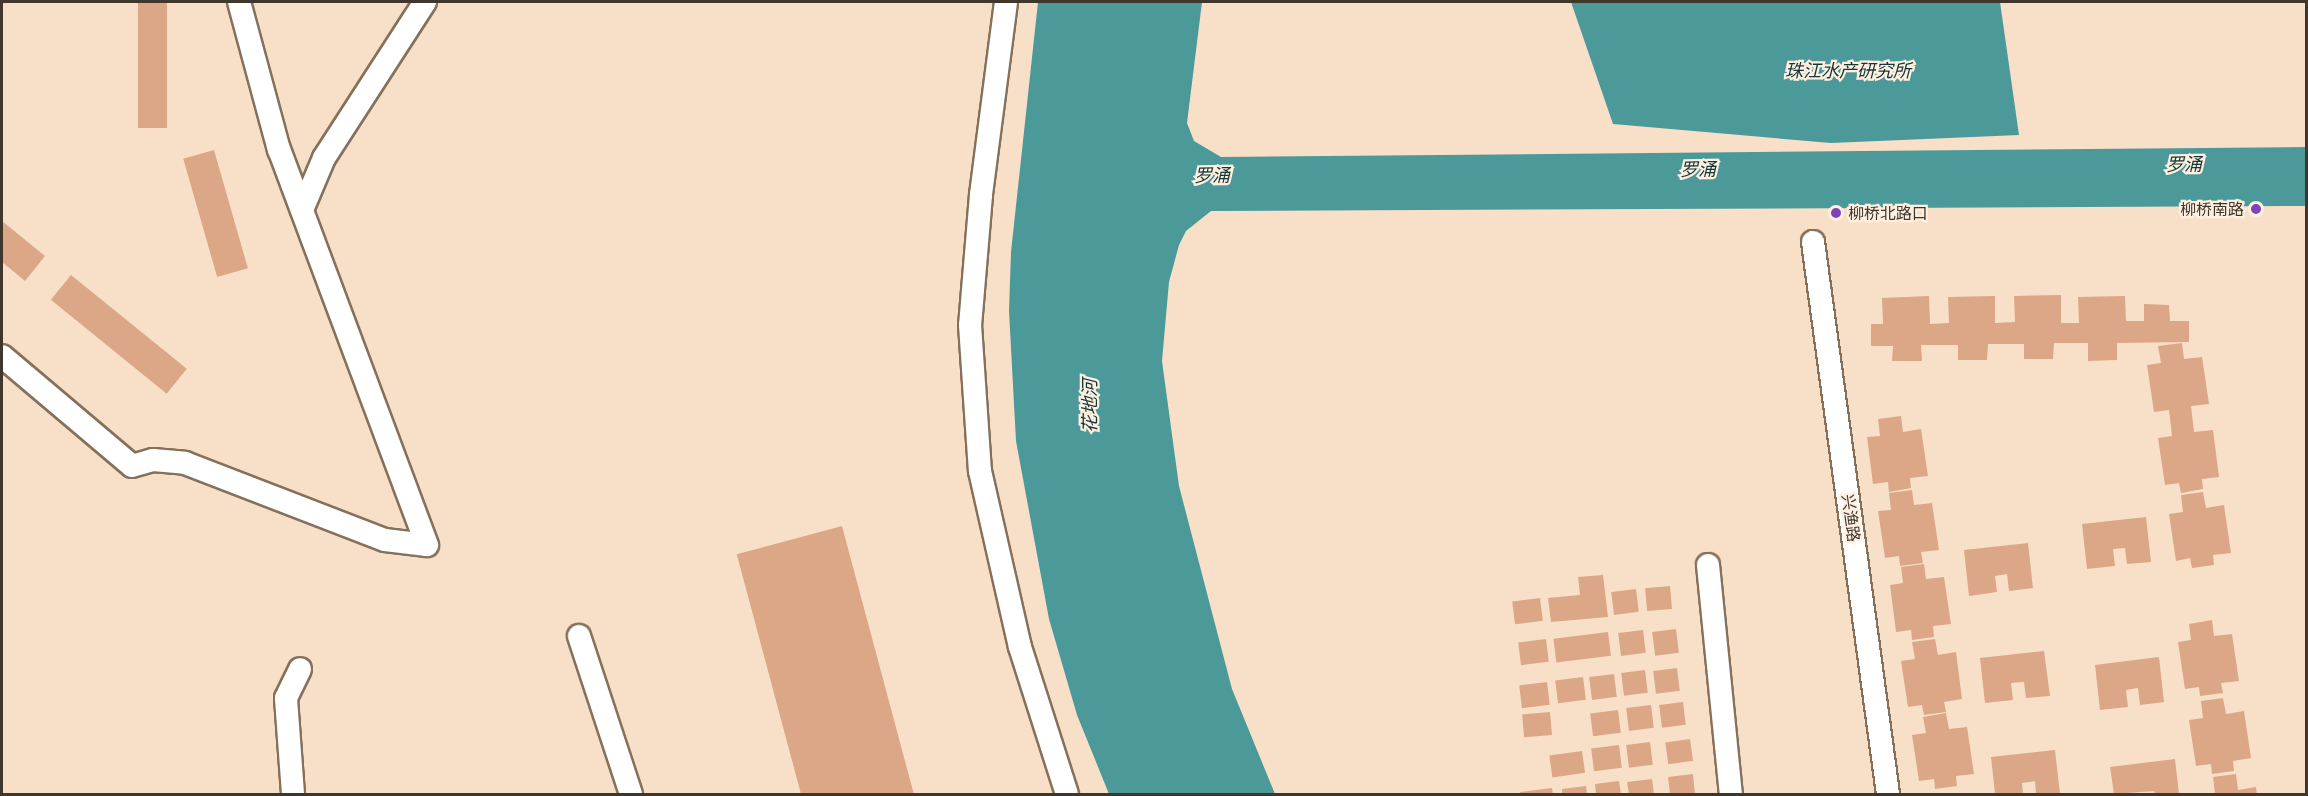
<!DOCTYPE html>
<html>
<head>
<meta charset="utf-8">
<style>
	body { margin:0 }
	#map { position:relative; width:2308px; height:796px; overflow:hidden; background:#f8e0c8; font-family:"Libre Baskerville","Noto Sans SC",serif }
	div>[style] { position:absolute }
	.water>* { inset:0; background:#4b9999 }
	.building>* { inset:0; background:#dca786; transform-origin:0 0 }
	.roads { filter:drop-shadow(2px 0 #85715b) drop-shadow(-2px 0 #85715b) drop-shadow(0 2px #85715b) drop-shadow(0 -2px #85715b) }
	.minor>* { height:22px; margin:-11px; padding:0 11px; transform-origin:11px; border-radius:11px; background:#fff }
	.dots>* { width:16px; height:16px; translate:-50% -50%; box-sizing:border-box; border:3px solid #feefe1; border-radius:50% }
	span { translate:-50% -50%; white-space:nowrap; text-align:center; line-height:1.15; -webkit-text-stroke:4.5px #feefe1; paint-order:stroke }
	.poi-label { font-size:16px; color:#3f362c }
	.right { translate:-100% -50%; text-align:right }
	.left { translate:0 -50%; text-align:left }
	.street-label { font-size:16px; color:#3f362c }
	.water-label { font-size:18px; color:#113737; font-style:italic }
	.frame { position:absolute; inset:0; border:3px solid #3f362c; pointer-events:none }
</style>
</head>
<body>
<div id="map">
	<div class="water">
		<div style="clip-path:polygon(1038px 2px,1202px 2px,1187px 123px,1194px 141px,1221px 157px,2306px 147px,2306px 206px,1211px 211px,1186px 231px,1179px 245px,1169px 282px,1162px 361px,1179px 486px,1232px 689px,1275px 794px,1109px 794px,1077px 715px,1049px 619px,1016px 441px,1009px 311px,1011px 252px)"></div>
		<div style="clip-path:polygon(1571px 2px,2000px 2px,2019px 135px,1831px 143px,1613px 124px)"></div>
	</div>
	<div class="building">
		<div style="left:138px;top:2px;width:29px;height:126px"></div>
		<div style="left:214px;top:150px;width:123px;height:32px;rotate:74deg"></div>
		<div style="clip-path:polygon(2px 221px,45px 256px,25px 281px,2px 262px)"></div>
		<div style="left:71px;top:275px;width:149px;height:32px;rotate:39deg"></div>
		<div style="clip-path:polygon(2061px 295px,2061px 323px,2079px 323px,2078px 297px,2125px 296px,2126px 321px,2144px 321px,2144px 304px,2169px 305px,2170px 321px,2189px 321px,2189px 342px,2117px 343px,2117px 360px,2088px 361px,2088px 343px,2054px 343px,2053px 359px,2024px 359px,2024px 344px,1988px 344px,1987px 360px,1958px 360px,1958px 345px,1921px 345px,1922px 361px,1892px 361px,1893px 346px,1871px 346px,1871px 324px,1883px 324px,1882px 298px,1929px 296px,1930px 324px,1949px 323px,1948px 297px,1995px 296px,1995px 323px,2015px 322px,2014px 296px)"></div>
		<div style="clip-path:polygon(2182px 343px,2184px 359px,2202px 357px,2209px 404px,2191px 406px,2194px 432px,2213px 430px,2219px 477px,2202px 479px,2203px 489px,2181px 493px,2179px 483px,2165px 485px,2158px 438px,2172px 436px,2169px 410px,2154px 412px,2147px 365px,2161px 363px,2158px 346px)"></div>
		<div style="clip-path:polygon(1901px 416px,1903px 432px,1921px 429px,1928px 476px,1910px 478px,1911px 488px,1889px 492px,1888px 482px,1873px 484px,1867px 437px,1880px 436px,1878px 419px)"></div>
		<div style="clip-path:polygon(1912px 490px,1914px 505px,1932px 503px,1939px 550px,1921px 552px,1923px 563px,1900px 566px,1899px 556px,1885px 558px,1878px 511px,1891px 510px,1889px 493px)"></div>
		<div style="clip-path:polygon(2203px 492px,2206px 508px,2224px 505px,2231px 553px,2213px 555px,2214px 565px,2192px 568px,2190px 558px,2176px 561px,2169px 514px,2183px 512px,2181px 495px)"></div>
		<div style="clip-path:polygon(2146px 517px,2151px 562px,2127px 564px,2125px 548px,2113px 549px,2115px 566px,2087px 569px,2082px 524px)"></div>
		<div style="left:842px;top:526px;width:277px;height:109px;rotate:75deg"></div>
		<div style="clip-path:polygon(2028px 543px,2033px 588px,2009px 591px,2007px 574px,1995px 576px,1997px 592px,1969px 596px,1964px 550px)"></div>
		<div style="clip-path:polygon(1924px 564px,1926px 579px,1944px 577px,1951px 624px,1933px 626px,1934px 637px,1912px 640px,1911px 630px,1896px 632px,1890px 585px,1903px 583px,1901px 567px)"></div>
		<div style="clip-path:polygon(1603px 575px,1608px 617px,1551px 622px,1548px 598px,1580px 595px,1578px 577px)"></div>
		<div style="left:1670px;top:586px;width:23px;height:25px;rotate:85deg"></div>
		<div style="left:1636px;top:589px;width:23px;height:25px;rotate:83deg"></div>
		<div style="left:1540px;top:598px;width:23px;height:28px;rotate:83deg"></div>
		<div style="clip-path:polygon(2212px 620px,2214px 636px,2232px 634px,2239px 681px,2221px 683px,2223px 693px,2200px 696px,2199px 687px,2185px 689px,2178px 642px,2191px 640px,2189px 624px)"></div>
		<div style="left:1676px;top:629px;width:24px;height:24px;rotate:83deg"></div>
		<div style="left:1643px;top:630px;width:23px;height:25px;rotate:83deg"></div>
		<div style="left:1608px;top:632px;width:24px;height:55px;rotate:83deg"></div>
		<div style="left:1546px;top:639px;width:23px;height:28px;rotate:83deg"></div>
		<div style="clip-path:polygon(1935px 639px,1938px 655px,1956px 652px,1962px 699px,1944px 702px,1946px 712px,1924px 715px,1922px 705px,1908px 707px,1901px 661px,1915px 659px,1912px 642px)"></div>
		<div style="clip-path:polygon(2044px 651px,2050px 696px,2026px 698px,2024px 682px,2011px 683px,2013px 700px,1985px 703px,1980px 658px)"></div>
		<div style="clip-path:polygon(2159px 657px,2164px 702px,2140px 705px,2138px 688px,2126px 690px,2128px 707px,2100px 710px,2095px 665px)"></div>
		<div style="left:1677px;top:668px;width:23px;height:24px;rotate:83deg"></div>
		<div style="left:1645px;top:670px;width:23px;height:24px;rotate:83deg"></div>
		<div style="left:1614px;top:674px;width:23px;height:25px;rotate:83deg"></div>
		<div style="left:1583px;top:677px;width:23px;height:28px;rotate:83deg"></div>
		<div style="left:1547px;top:682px;width:23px;height:28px;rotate:83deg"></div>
		<div style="clip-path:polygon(2223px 698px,2226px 714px,2244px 711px,2251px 758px,2233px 761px,2234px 771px,2212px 774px,2211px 764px,2196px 766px,2189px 720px,2203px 718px,2201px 701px)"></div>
		<div style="left:1683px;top:702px;width:23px;height:24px;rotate:83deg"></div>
		<div style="left:1651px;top:705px;width:23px;height:25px;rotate:83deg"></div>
		<div style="left:1618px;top:710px;width:23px;height:28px;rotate:83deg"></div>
		<div style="left:1550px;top:712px;width:23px;height:28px;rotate:85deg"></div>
		<div style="clip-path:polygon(1946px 713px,1949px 729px,1967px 727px,1974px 774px,1956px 776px,1957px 786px,1935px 789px,1934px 779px,1919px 781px,1912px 735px,1926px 733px,1923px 717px)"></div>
		<div style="left:1690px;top:739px;width:22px;height:25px;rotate:82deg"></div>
		<div style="left:1650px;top:742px;width:23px;height:24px;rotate:83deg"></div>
		<div style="left:1619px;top:745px;width:23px;height:28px;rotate:83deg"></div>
		<div style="clip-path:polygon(2055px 750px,2060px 794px,2036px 794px,2035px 781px,2022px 783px,2023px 794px,1995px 794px,1991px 757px)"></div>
		<div style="left:1582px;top:751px;width:22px;height:33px;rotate:82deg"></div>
		<div style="clip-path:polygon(2175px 759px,2179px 794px,2155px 794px,2154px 791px,2114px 794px,2110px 767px)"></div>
		<div style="clip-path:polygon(1693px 774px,1695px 794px,1670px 794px,1668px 777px)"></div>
		<div style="clip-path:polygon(2236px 774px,2238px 790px,2256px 787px,2257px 794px,2215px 794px,2213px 777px)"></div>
		<div style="clip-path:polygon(1652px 779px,1654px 794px,1629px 794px,1627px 782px)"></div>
		<div style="clip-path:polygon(1619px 781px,1621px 794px,1596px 794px,1595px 784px)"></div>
		<div style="clip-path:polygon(1586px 786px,1587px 794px,1562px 794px,1562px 789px)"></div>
		<div style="clip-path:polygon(1552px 788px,1553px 794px,1521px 794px,1520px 792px)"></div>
	</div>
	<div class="roads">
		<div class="minor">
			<div style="left:1006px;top:2px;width:195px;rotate:97.4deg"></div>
			<div style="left:981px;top:195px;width:130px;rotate:94.8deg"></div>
			<div style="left:970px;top:325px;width:146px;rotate:86.1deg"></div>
			<div style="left:980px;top:471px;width:180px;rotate:77.2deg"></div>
			<div style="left:1020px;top:647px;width:154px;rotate:72.3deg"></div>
			<div style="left:302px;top:210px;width:56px;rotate:-67.1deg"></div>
			<div style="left:324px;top:158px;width:186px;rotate:-57.1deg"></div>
			<div style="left:1813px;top:242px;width:557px;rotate:82.26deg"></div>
			<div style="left:2px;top:356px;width:170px;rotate:40.2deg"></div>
			<div style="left:132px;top:466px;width:22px;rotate:-16deg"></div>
			<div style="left:153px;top:460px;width:32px;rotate:5deg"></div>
			<div style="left:185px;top:463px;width:214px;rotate:21.1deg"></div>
			<div style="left:385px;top:540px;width:42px;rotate:6.8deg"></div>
			<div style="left:427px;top:545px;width:422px;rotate:-110.5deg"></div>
			<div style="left:279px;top:150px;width:153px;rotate:-105.1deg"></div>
			<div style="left:1708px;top:565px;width:230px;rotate:84.3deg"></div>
			<div style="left:579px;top:636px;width:166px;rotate:71.8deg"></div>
			<div style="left:293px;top:794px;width:96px;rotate:-94.2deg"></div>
			<div style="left:286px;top:698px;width:32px;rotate:-64deg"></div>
		</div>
	</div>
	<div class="dots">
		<div style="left:2256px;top:209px;background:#7f42b8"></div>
		<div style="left:1836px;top:213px;background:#7f42b8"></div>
	</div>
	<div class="poi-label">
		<span class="right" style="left:2244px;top:209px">柳桥南路</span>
		<span class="left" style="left:1848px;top:213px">柳桥北路口</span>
	</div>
	<div class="street-label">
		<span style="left:1851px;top:518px;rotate:82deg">兴渔路</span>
	</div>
	<div class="water-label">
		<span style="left:1848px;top:71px">珠江水产研究所</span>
		<span style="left:2184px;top:165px;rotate:-1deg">罗涌</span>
		<span style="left:1698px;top:170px;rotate:-1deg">罗涌</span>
		<span style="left:1212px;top:176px;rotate:-1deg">罗涌</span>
		<span style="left:1090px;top:406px;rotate:-90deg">花地河</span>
	</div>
	<div class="frame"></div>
</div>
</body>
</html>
